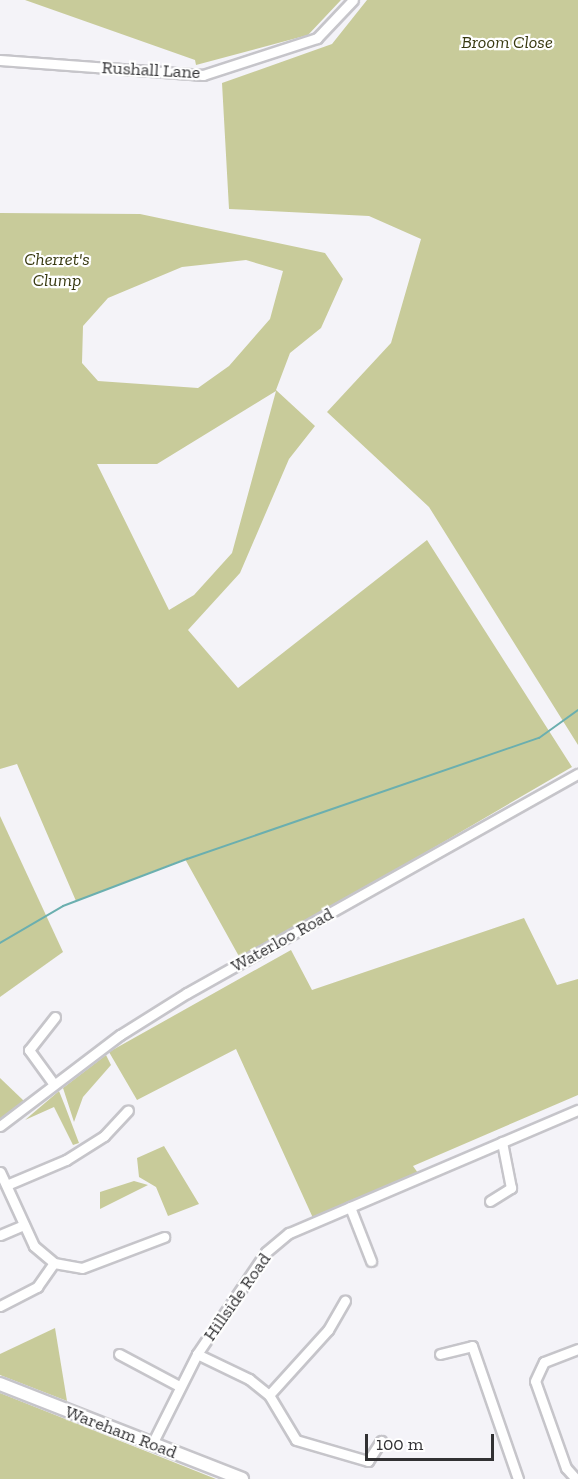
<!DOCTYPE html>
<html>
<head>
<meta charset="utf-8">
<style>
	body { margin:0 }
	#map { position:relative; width:578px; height:1479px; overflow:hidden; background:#f4f3f8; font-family:"Zilla Slab",serif }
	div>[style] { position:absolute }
	.green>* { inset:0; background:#c8cb9a }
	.stream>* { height:2px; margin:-1px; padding:0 1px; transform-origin:1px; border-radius:1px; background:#6bafaf }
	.roads { filter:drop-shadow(2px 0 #c6c5ca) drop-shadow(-2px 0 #c6c5ca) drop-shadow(0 2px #c6c5ca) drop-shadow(0 -2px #c6c5ca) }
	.street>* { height:9px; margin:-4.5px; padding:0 4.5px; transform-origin:4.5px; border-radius:4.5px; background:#fff }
	.secondary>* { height:12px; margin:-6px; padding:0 6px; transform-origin:6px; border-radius:6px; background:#fff }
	span { translate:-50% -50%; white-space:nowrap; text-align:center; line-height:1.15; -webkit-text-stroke:4.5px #fff; paint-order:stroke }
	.park-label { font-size:18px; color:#37380f; font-style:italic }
	.street-label { font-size:18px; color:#313133 }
	.scale { position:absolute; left:365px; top:1434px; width:129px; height:27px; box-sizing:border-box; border:3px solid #313133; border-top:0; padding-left:8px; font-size:18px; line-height:21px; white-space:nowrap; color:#313133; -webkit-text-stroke:4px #fff; paint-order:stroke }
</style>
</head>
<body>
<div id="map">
	<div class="green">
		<div style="clip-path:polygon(25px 0,341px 0,308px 35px,196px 65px,195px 60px)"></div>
		<div style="clip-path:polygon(367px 0,578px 0,578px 745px,429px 507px,327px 412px,391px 343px,421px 239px,369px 216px,229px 209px,222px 83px,332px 44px)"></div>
		<div style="clip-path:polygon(evenodd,0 213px,140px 214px,325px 253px,343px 279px,321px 328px,290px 353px,276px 390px,315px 426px,289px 459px,240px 573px,188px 630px,238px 688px,427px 540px,572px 767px,241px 960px,185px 859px,76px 901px,17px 764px,0 769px,0 213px,246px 260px,283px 271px,270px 319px,229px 366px,198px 388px,98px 381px,82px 363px,83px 326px,108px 298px,182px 267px,246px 260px,0 213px,276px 391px,232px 553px,194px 595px,169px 610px,97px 464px,157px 464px,276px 391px)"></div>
		<div style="clip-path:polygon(0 816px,63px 952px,0 997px)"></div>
		<div style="clip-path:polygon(524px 918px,557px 985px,578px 979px,578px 1095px,413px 1166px,418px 1173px,313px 1218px,236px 1049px,137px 1100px,109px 1052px,291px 950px,312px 990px)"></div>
		<div style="clip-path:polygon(106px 1055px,111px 1065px,83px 1097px,74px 1122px,63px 1088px)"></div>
		<div style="clip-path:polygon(0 1078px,24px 1101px,0 1120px)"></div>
		<div style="clip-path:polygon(59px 1091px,65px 1106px,79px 1143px,73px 1145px,54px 1107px,25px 1120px)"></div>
		<div style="clip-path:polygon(164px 1146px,199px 1204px,168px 1216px,156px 1187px,139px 1177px,137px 1158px)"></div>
		<div style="clip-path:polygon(134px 1181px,148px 1185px,100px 1209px,100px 1192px)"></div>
		<div style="clip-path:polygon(55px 1328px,67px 1401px,0 1375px,0 1354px)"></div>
		<div style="clip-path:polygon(0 1393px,216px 1479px,0 1479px)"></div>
	</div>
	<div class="stream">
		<div style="left:0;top:943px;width:73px;rotate:-30.4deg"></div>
		<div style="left:63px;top:906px;width:133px;rotate:-20.8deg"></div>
		<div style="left:187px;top:859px;width:372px;rotate:-19deg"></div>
		<div style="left:539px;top:738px;width:48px;rotate:-35.7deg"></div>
	</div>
	<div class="roads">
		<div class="street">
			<div style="left:0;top:60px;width:204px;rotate:4.2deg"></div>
			<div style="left:203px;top:75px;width:120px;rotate:-18deg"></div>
			<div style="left:317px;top:38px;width:52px;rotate:-46.5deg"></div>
			<div style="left:53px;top:1083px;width:41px;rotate:-126deg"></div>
			<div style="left:29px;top:1050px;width:42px;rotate:-51.8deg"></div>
			<div style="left:0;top:1126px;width:151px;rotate:-37.2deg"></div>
			<div style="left:120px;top:1035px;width:79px;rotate:-32.1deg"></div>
			<div style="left:187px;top:993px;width:448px;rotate:-29.3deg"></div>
			<div style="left:0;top:1172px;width:81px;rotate:65.3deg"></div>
			<div style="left:34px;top:1246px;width:26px;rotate:40deg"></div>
			<div style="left:54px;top:1263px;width:28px;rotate:10deg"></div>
			<div style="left:82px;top:1268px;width:88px;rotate:-20.7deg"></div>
			<div style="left:9px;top:1184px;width:62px;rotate:-22.8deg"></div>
			<div style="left:66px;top:1160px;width:45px;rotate:-32.3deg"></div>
			<div style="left:104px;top:1136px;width:35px;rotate:-47deg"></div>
			<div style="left:490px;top:1201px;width:25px;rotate:-32deg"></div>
			<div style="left:511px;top:1188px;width:47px;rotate:-101.1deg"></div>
			<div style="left:350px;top:1207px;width:58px;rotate:68.7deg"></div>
			<div style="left:0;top:1235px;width:26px;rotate:-23deg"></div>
			<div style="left:0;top:1306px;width:42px;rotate:-27.2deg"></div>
			<div style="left:37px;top:1287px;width:29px;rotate:-55deg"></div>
			<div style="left:119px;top:1354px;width:66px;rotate:28.1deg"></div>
			<div style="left:197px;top:1354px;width:58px;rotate:25.7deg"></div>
			<div style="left:249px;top:1379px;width:26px;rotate:39deg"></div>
			<div style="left:269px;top:1395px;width:52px;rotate:59deg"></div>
			<div style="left:296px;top:1440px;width:75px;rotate:16.3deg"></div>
			<div style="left:368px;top:1461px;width:24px;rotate:-57deg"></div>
			<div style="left:440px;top:1354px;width:33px;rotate:-14deg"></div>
			<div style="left:472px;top:1346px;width:141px;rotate:70.9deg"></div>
			<div style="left:269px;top:1395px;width:88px;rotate:-47.8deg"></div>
			<div style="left:328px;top:1330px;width:34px;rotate:-60deg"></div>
			<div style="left:152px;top:1444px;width:101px;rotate:-63.4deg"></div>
			<div style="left:197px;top:1354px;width:123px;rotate:-55.9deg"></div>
			<div style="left:266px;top:1252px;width:30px;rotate:-40deg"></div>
			<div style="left:289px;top:1233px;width:314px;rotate:-23.1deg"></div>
			<div style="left:576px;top:1479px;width:15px;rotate:-132deg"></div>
			<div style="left:566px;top:1468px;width:92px;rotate:-109.6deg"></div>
			<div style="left:535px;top:1381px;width:21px;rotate:-65deg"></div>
			<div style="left:544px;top:1362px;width:36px;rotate:-21deg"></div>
		</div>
		<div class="secondary">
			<div style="left:0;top:1384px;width:260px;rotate:21.4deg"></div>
		</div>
	</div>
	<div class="park-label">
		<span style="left:507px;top:42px">Broom Close</span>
		<span style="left:57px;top:270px">Cherret's<br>Clump</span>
	</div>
	<div class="street-label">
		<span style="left:151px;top:70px;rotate:3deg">Rushall Lane</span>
		<span style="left:282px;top:940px;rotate:-29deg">Waterloo Road</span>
		<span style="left:237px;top:1297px;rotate:-55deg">Hillside Road</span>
		<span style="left:121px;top:1432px;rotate:21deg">Wareham Road</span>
	</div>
	<div class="scale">100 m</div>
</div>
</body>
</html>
